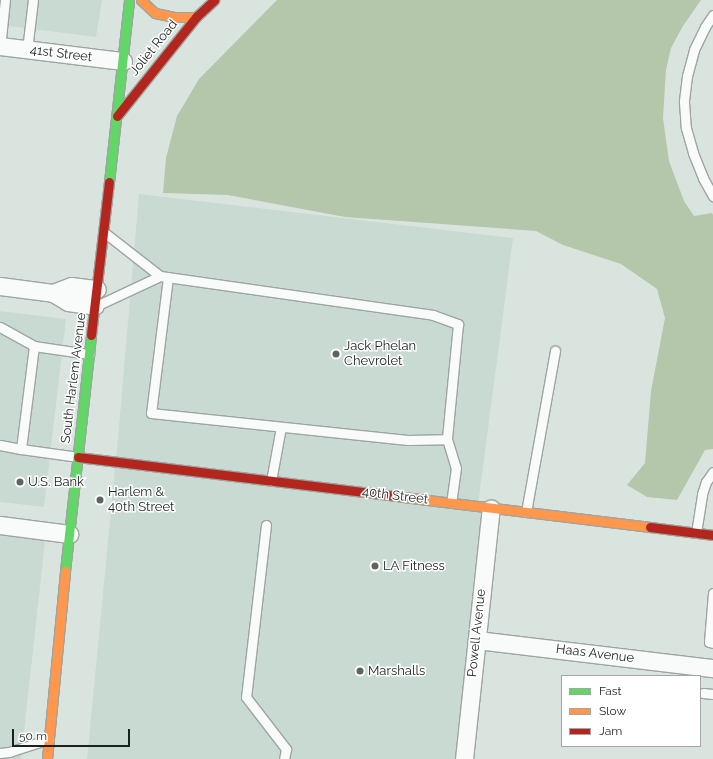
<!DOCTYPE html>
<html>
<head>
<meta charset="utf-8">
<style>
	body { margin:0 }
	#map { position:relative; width:713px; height:759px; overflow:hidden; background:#dae4df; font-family:Raleway,sans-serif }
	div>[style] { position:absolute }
	.built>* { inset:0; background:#c9dad2 }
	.forest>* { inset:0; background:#b5c7aa }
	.roads { filter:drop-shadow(1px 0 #9da5a1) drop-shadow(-1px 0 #9da5a1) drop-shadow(0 1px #9da5a1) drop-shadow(0 -1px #9da5a1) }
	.lane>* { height:9px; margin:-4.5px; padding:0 4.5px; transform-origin:4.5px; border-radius:4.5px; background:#f9fbfa }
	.street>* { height:17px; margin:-8.5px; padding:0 8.5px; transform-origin:8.5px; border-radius:8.5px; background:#f9fbfa }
	.fast>* { height:9px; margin:-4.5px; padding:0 4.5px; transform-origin:4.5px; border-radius:4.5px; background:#63d668 }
	.slow>* { height:9px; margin:-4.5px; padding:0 4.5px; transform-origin:4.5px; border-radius:4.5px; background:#ff974d }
	.jam>* { height:9px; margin:-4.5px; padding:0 4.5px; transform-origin:4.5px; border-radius:4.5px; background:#b3261e }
	.dots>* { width:11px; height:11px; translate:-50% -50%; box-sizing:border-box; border:2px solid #fff; border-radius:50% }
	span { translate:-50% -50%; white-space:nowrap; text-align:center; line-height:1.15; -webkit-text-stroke:3px #fff; paint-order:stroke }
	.street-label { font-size:13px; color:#1a211e }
	.poi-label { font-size:13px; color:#1a211e }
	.left { translate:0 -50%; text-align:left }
	.legend { position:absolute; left:561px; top:675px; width:140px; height:72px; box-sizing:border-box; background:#fff; border:1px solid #a3a6a5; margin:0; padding:5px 7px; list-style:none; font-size:12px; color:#1a211e }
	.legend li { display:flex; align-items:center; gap:8px; height:20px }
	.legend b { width:20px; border:1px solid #a3a6a5 }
	.scale { position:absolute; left:12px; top:729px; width:118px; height:18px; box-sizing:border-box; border:2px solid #1a211e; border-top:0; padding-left:5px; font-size:12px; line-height:14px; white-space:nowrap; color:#1a211e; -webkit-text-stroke:3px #fff; paint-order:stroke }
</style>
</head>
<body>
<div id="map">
	<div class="built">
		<div style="clip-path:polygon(4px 0,102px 0,96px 37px,1px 25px)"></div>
		<div style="clip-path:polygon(139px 194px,513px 238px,478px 505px,491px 508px,463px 759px,87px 759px,118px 438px)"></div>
		<div style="clip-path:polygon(0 311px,66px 319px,44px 507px,0 502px)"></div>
		<div style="clip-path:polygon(0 528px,46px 533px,21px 759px,0 759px)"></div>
	</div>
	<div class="forest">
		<div style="clip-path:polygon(277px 0,701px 0,683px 26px,671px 48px,666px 70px,663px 118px,669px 161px,684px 201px,694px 216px,712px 213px,713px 215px,713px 449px,705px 450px,677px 500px,647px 497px,627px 485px,645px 463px,651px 391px,665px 318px,657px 289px,621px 264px,563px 245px,536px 231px,345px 217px,228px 195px,163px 193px,166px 158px,177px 116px,199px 79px)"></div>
	</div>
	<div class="roads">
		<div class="lane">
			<div style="left:713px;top:15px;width:14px;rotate:124deg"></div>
			<div style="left:705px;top:27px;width:25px;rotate:116deg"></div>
			<div style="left:694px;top:50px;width:27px;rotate:105deg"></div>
			<div style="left:687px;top:76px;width:26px;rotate:97deg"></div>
			<div style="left:684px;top:102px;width:26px;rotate:86deg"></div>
			<div style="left:686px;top:128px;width:26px;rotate:74deg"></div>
			<div style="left:693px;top:153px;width:27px;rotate:68deg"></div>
			<div style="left:703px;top:178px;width:21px;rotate:61deg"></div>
			<div style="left:0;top:48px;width:48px;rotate:-84.1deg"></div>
			<div style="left:27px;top:50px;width:50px;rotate:-83.2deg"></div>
			<div style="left:105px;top:233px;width:70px;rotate:38deg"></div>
			<div style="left:160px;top:276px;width:276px;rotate:8.1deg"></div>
			<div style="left:433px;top:315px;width:27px;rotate:20deg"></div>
			<div style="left:458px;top:324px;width:116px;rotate:95.5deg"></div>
			<div style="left:447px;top:439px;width:30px;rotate:73deg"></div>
			<div style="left:456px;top:468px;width:35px;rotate:98deg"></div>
			<div style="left:168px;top:277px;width:137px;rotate:97.1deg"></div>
			<div style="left:151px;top:413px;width:258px;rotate:6deg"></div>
			<div style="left:408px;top:440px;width:39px;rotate:-1deg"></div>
			<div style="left:96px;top:306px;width:71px;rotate:-25.1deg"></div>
			<div style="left:0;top:327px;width:39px;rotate:29deg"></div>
			<div style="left:34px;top:346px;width:56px;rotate:8.3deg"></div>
			<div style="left:34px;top:346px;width:104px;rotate:97.2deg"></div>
			<div style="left:21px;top:449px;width:58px;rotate:8deg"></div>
			<div style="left:0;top:445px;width:21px;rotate:11deg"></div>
			<div style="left:271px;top:481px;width:55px;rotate:-79.5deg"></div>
			<div style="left:526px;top:512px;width:164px;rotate:-79.8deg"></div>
			<div style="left:266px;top:525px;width:173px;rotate:96.6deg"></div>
			<div style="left:246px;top:697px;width:66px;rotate:52.4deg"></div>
			<div style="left:286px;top:749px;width:10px;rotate:101deg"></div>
			<div style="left:696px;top:533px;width:39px;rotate:-81deg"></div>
			<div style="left:702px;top:494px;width:13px;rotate:-72deg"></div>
			<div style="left:706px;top:482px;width:12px;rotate:-55deg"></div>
			<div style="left:713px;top:593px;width:49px;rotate:94.7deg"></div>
			<div style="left:709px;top:642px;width:4px;rotate:14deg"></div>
			<div style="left:703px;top:693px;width:10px;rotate:6deg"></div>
			<div style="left:0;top:753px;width:9px;rotate:-6deg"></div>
			<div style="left:9px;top:752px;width:42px;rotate:-18deg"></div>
		</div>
		<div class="street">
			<div style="left:0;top:46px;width:124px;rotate:7deg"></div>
			<div style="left:0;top:286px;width:53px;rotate:7.5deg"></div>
			<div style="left:53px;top:293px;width:17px;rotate:31deg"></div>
			<div style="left:68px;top:302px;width:27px;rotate:8deg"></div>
			<div style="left:53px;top:293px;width:19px;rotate:-21deg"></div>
			<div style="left:71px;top:286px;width:26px;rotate:7deg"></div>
			<div style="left:0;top:525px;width:70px;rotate:7.4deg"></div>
			<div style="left:477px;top:640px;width:238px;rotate:6.8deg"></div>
			<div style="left:464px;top:759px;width:252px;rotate:-83.9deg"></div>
		</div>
		<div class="fast">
			<div style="left:109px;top:182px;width:183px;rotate:-83.7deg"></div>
			<div style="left:65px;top:571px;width:237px;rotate:-83.7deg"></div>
		</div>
		<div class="slow">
			<div style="left:141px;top:0;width:19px;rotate:43deg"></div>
			<div style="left:155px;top:13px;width:19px;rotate:12deg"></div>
			<div style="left:174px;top:17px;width:22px"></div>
			<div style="left:403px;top:497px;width:249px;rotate:6.9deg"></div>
			<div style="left:47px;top:759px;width:189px;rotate:-84.5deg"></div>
		</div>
		<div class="jam">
			<div style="left:117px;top:116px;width:127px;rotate:-51.4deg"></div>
			<div style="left:196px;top:17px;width:25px;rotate:-43deg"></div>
			<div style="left:91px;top:335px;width:154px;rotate:-83.3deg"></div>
			<div style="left:78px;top:457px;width:327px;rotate:7deg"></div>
			<div style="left:650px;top:527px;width:64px;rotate:7.2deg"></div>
		</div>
	</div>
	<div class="dots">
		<div style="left:336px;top:354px;background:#5d6562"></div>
		<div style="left:20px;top:482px;background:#5d6562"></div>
		<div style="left:100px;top:500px;background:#5d6562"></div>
		<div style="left:375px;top:566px;background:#5d6562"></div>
		<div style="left:360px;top:671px;background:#5d6562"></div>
	</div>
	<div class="street-label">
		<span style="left:154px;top:48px;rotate:-51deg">Joliet Road</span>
		<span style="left:61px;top:54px;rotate:7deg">41st Street</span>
		<span style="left:74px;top:378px;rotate:-83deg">South Harlem Avenue</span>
		<span style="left:395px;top:496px;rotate:7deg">40th Street</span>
		<span style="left:477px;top:633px;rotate:-84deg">Powell Avenue</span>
		<span style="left:595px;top:654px;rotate:7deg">Haas Avenue</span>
	</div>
	<div class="poi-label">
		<span class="left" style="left:344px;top:354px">Jack Phelan<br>Chevrolet</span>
		<span class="left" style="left:28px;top:482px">U.S. Bank</span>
		<span class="left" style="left:108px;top:500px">Harlem &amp;<br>40th Street</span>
		<span class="left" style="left:383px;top:566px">LA Fitness</span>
		<span class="left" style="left:368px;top:671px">Marshalls</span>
	</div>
	<ul class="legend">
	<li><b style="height:5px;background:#63d668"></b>Fast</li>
	<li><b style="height:5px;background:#ff974d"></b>Slow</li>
	<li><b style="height:5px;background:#b3261e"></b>Jam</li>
	</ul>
	<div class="scale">50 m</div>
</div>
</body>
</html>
